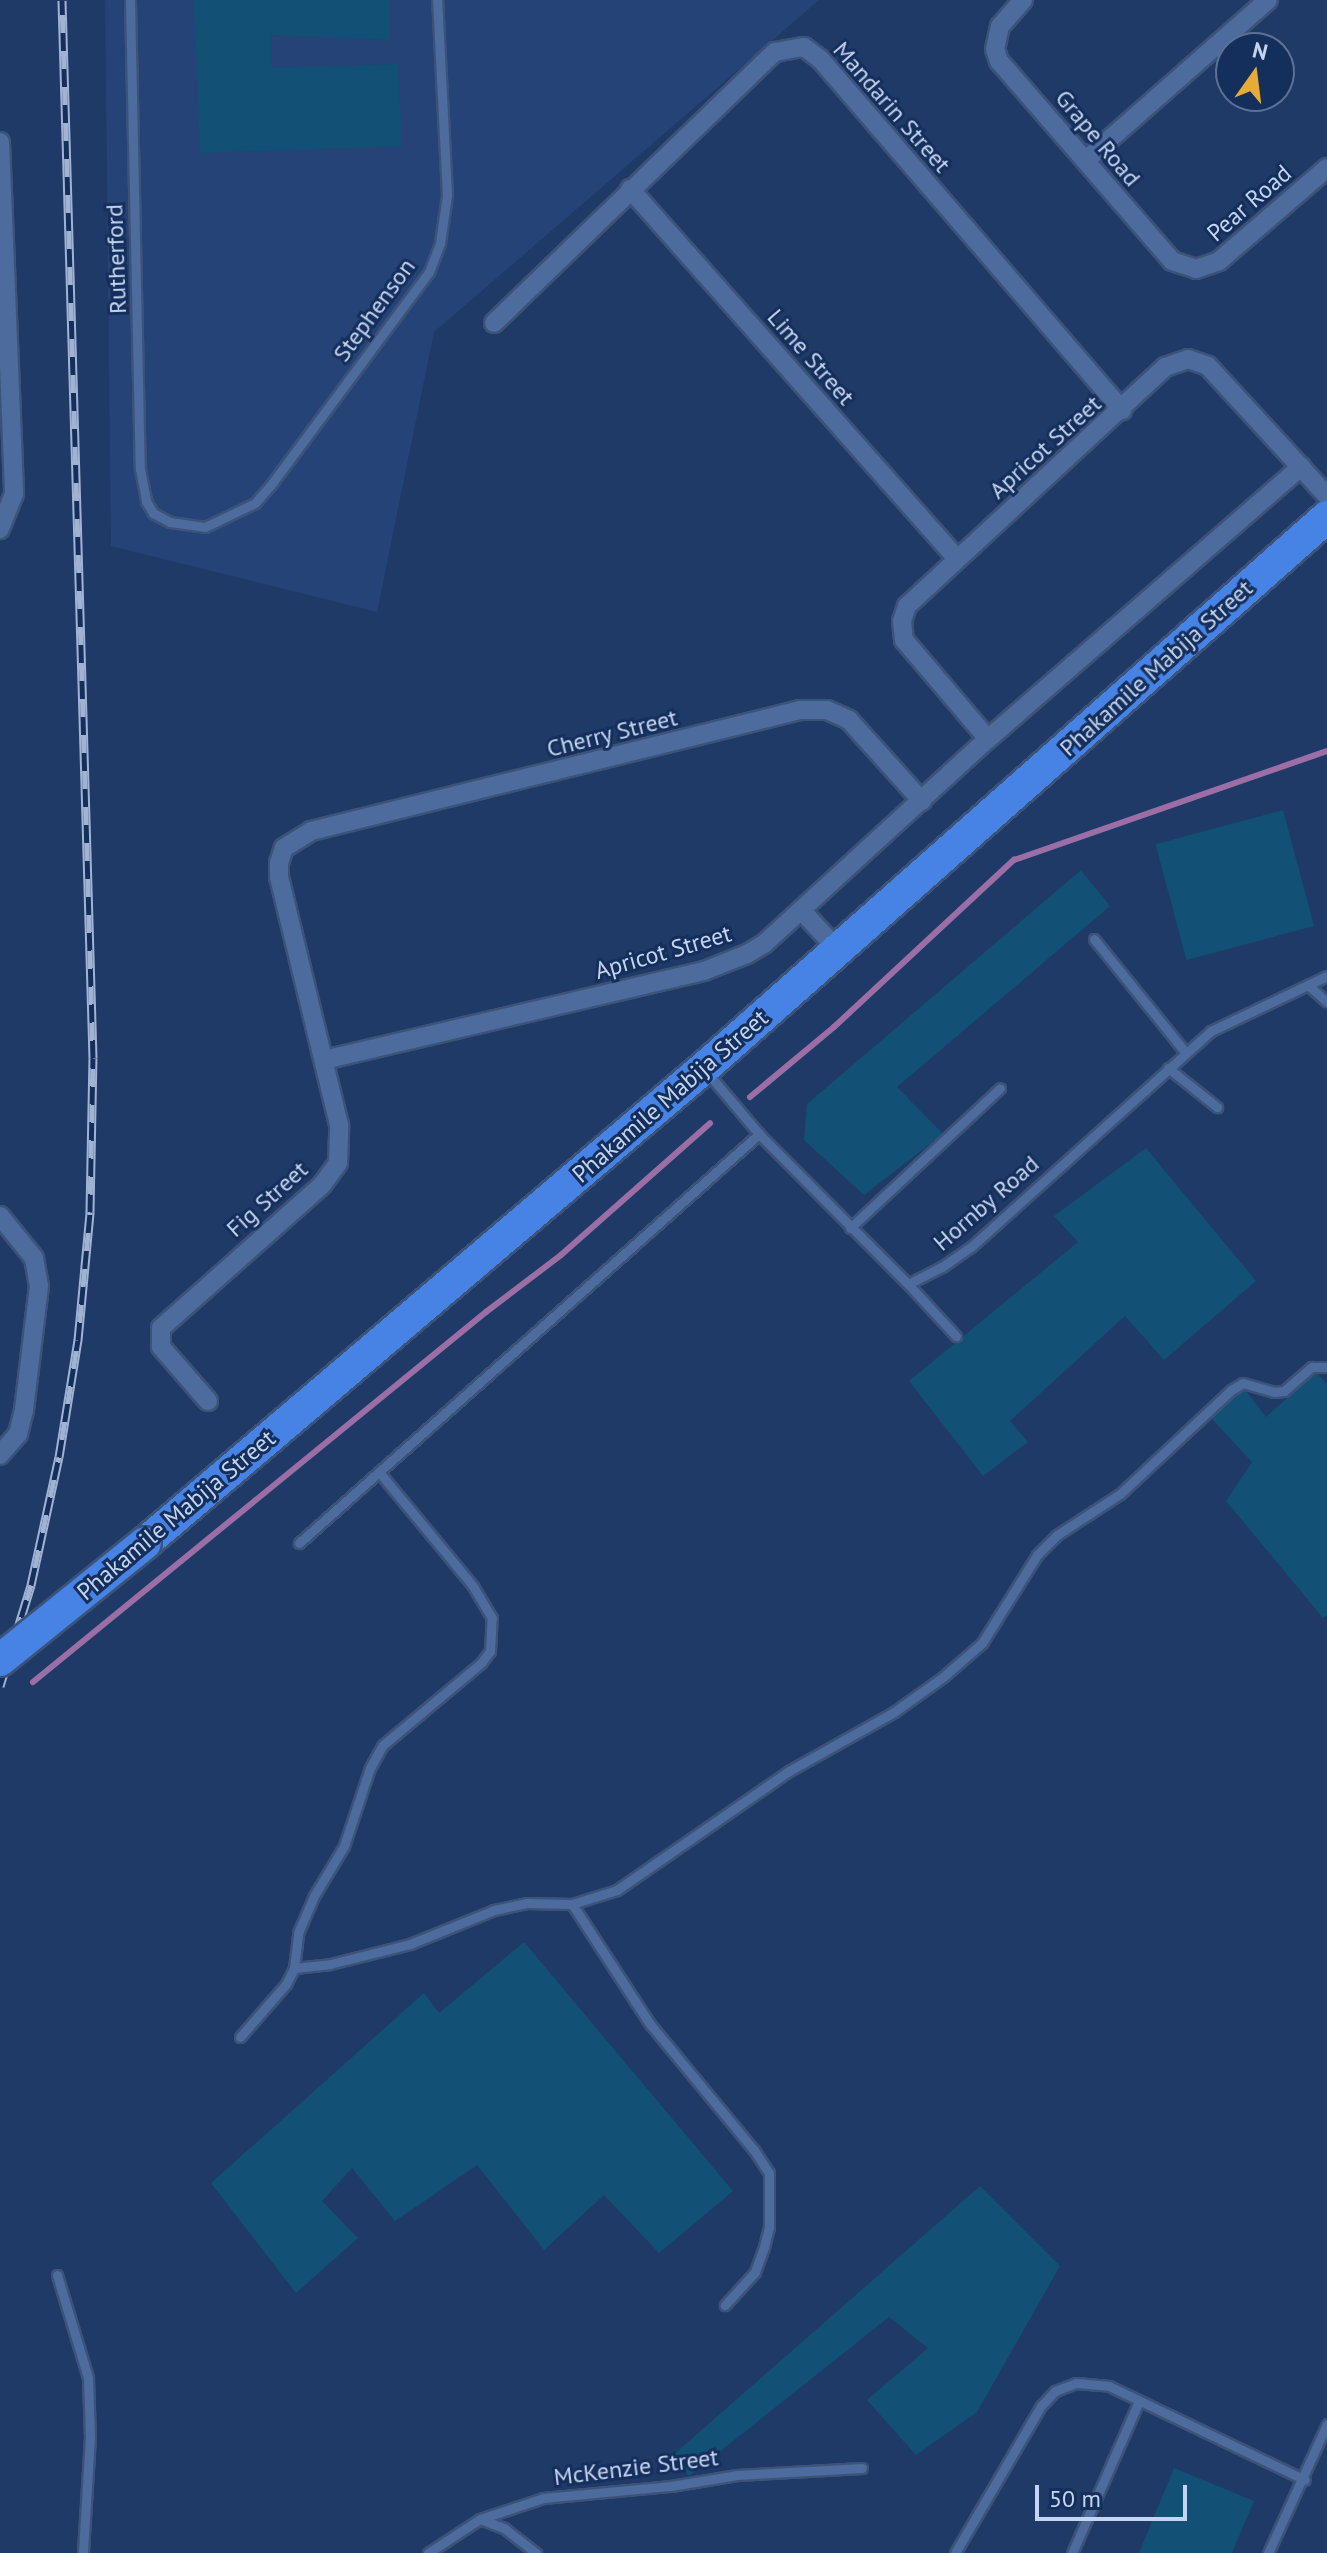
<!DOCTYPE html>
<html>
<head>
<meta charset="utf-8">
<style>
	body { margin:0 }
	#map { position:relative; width:1327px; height:2553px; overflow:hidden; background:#1f3a67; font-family:"PT Sans",sans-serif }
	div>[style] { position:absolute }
	.built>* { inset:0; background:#254376 }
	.stream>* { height:6px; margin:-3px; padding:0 3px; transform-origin:3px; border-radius:3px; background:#9c6ea6 }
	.building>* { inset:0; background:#125075; transform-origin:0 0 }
	.roads { filter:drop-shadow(2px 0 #3c5379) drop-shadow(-2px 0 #3c5379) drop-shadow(0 2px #3c5379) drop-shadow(0 -2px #3c5379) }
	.lane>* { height:9px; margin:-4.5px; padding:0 4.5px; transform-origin:4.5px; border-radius:4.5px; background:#4d6b9c }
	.street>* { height:18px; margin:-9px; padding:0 9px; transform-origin:9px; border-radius:9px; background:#4d6b9c }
	.highway>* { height:32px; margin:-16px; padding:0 16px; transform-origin:16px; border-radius:16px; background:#4782e5 }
	.rail>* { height:9px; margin-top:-4.5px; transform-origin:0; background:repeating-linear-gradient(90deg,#152f5c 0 18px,#a0b3d3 0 36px); box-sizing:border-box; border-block:2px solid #a0b3d3 }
	.bridges { filter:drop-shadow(2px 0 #3c5379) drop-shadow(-2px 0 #3c5379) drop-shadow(0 2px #3c5379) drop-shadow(0 -2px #3c5379) }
	.highway-bridge>* { height:32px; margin:-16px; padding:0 16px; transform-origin:16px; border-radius:16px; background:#4782e5 }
	span { translate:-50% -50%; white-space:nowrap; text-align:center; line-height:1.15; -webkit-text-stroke:6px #152f5c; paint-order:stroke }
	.street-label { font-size:24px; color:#c4d5f1 }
	.north { position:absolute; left:1215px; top:32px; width:80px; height:80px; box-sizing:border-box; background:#152f5c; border:2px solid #5b7198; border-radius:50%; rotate:14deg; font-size:22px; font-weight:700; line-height:32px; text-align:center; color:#c4d5f1 }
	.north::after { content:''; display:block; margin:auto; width:28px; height:36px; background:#e7ac36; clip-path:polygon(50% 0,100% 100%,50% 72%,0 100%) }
	.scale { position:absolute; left:1035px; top:2485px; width:152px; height:36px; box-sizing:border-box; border:4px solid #c4d5f1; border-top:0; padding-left:10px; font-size:24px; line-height:28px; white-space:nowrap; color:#c4d5f1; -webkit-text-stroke:6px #152f5c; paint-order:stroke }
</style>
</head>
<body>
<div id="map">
	<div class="built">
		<div style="clip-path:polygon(105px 0,819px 0,434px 332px,377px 612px,111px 546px)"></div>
	</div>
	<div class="stream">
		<div style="left:750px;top:1097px;width:109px;rotate:-39.8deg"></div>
		<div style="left:834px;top:1027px;width:246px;rotate:-42.9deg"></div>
		<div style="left:1014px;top:860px;width:331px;rotate:-19.2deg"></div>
		<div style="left:33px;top:1682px;width:585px;rotate:-39.24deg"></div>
		<div style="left:486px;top:1312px;width:94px;rotate:-37.2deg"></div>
		<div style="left:561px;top:1255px;width:199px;rotate:-41.5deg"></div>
	</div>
	<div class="building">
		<div style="clip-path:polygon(194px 0,389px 0,389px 40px,271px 35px,272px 68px,398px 64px,402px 146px,200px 153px)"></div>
		<div style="left:1283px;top:810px;width:120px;height:132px;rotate:75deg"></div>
		<div style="clip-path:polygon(1081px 870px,1110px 906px,897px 1087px,943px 1134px,864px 1195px,804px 1140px,807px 1104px)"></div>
		<div style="clip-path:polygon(1146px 1148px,1256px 1281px,1164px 1360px,1125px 1316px,1010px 1421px,1028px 1442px,983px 1476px,909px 1381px,1078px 1242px,1054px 1216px)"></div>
		<div style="clip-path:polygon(1316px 1372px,1327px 1384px,1327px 1615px,1323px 1618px,1226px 1501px,1252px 1462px,1210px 1417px,1243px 1387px,1266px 1417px)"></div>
		<div style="clip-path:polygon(524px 1942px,733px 2191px,659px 2253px,604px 2195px,544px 2250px,477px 2165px,395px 2221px,352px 2168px,322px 2201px,358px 2238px,296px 2293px,211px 2183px,424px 1993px,439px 2013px)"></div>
		<div style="clip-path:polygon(980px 2186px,1060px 2266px,977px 2412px,916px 2455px,867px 2400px,928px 2348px,889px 2317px,689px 2476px,672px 2456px)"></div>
		<div style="clip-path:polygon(1174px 2468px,1254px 2501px,1232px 2553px,1139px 2553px)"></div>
	</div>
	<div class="roads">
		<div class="lane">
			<div style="left:130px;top:0;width:469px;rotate:88.8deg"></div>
			<div style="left:140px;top:469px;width:33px;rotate:79deg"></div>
			<div style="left:146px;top:501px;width:14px;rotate:60deg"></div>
			<div style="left:153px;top:513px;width:19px;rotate:28deg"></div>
			<div style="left:170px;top:522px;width:35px;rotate:8deg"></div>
			<div style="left:205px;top:527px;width:55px;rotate:-25.6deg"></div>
			<div style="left:255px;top:503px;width:23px;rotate:-49deg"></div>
			<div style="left:270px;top:486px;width:267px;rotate:-53.4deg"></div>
			<div style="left:429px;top:272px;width:31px;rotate:-69deg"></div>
			<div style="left:440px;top:243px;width:49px;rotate:-81.7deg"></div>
			<div style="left:447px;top:195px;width:195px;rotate:-92.9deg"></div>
			<div style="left:1094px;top:939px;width:146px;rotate:51.1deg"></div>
			<div style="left:1308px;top:985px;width:25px;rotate:42deg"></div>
			<div style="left:1168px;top:1068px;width:63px;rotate:38.5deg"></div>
			<div style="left:706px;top:1071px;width:82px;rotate:49.9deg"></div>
			<div style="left:759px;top:1134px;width:211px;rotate:45.2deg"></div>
			<div style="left:908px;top:1284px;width:38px;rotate:-27deg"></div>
			<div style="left:942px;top:1267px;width:35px;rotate:-35deg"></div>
			<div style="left:971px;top:1247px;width:323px;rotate:-42deg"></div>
			<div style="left:1211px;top:1031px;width:128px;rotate:-25.4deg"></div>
			<div style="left:850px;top:1228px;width:205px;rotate:-43deg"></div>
			<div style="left:908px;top:1284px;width:71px;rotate:47.3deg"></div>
			<div style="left:299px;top:1543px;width:616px;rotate:-41.64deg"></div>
			<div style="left:572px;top:1904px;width:143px;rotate:57deg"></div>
			<div style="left:650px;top:2024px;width:163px;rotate:50.5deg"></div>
			<div style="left:754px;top:2150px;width:27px;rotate:57deg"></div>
			<div style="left:769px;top:2173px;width:54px;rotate:90deg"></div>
			<div style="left:769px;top:2227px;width:21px;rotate:104deg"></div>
			<div style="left:764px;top:2247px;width:27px;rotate:110deg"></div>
			<div style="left:755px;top:2272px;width:45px;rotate:132.3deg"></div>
			<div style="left:294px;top:1968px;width:36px;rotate:-6deg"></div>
			<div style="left:330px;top:1964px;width:82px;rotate:-14deg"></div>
			<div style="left:410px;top:1944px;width:91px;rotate:-22deg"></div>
			<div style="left:494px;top:1910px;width:34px;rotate:-12deg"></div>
			<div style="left:527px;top:1903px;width:45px;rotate:1.3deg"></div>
			<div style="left:572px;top:1904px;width:47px;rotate:-17.3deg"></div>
			<div style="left:617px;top:1890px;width:209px;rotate:-34.7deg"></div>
			<div style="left:789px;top:1771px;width:120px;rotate:-29.3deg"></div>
			<div style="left:894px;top:1712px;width:60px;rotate:-35.5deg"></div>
			<div style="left:943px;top:1677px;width:52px;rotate:-41.1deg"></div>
			<div style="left:982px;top:1643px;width:104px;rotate:-58deg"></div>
			<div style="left:1037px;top:1555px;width:28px;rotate:-45deg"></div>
			<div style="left:1057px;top:1535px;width:75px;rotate:-33.1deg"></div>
			<div style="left:1120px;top:1494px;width:152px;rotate:-43.1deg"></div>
			<div style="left:1231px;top:1390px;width:14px;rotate:-30deg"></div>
			<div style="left:1243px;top:1383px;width:32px;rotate:16deg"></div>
			<div style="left:1274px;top:1392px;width:10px;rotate:-6deg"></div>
			<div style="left:1284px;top:1391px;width:37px;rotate:-41deg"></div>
			<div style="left:1312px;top:1367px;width:15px"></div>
			<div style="left:240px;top:2037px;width:70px;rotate:-49deg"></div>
			<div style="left:286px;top:1984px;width:18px;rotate:-63deg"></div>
			<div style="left:294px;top:1968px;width:35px;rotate:-83deg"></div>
			<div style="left:298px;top:1933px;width:40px;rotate:-66.6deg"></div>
			<div style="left:314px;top:1896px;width:58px;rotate:-59deg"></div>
			<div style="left:344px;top:1846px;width:82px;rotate:-71.6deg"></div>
			<div style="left:370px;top:1768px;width:26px;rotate:-61deg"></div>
			<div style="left:383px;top:1745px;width:128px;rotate:-39.9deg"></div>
			<div style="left:481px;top:1663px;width:15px;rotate:-53deg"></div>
			<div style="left:490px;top:1651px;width:33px;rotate:-87deg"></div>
			<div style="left:492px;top:1618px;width:37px;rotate:-121deg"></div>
			<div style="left:473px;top:1586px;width:148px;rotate:-129.5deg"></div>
			<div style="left:57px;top:2275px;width:108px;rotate:73.2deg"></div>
			<div style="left:88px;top:2378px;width:59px;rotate:88.1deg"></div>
			<div style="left:90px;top:2437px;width:116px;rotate:93.5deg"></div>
			<div style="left:480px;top:2519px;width:26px;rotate:21deg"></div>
			<div style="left:504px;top:2528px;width:41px;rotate:38deg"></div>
			<div style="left:428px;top:2553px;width:62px;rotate:-33.2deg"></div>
			<div style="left:480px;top:2519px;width:66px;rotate:-18.4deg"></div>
			<div style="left:543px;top:2498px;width:129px;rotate:-5.4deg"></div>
			<div style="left:671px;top:2486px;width:67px;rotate:-9.5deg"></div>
			<div style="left:737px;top:2475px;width:125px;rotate:-3.2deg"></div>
			<div style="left:955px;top:2553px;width:170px;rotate:-59.7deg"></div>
			<div style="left:1041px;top:2406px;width:21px;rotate:-47deg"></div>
			<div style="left:1055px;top:2391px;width:22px;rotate:-21deg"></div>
			<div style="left:1076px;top:2383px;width:33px;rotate:5deg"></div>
			<div style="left:1109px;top:2386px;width:217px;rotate:25.6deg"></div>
			<div style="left:1072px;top:2553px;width:166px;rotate:-66.2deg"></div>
			<div style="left:1268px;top:2553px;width:142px;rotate:-65.4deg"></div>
		</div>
		<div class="street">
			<div style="left:1023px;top:0;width:35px;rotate:131deg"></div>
			<div style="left:1000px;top:26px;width:24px;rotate:102deg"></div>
			<div style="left:995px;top:49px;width:13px;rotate:72deg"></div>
			<div style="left:999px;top:61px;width:264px;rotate:49.1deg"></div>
			<div style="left:1172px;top:261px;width:25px;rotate:18deg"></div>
			<div style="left:1196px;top:269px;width:24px;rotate:-19deg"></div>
			<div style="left:1219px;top:261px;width:143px;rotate:-40.7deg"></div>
			<div style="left:0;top:142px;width:352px;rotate:87.7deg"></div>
			<div style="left:14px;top:494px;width:38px;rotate:112deg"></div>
			<div style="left:1087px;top:159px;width:241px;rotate:-41.3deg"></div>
			<div style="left:630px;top:189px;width:492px;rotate:48.5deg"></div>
			<div style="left:494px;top:323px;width:373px;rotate:-44deg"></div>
			<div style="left:762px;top:64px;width:18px;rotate:-43deg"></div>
			<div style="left:775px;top:52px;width:29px;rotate:-10deg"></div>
			<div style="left:804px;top:47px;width:21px;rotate:37deg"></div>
			<div style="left:821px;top:60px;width:462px;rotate:49.3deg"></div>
			<div style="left:988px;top:739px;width:130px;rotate:-130.3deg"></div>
			<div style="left:904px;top:640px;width:19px;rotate:-96deg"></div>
			<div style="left:902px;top:621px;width:16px;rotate:-72deg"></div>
			<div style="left:907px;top:606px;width:352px;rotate:-42.8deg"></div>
			<div style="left:1165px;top:367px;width:24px;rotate:-19deg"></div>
			<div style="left:1188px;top:359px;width:21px;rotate:19deg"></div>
			<div style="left:1208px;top:366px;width:176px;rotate:47.5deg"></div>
			<div style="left:801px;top:910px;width:54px;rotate:47.2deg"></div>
			<div style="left:324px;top:1060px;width:390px;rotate:-13.2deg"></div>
			<div style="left:704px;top:971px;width:46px;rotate:-21.6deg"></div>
			<div style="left:747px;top:954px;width:21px;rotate:-31deg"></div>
			<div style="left:765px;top:943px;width:302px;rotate:-42.5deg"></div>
			<div style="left:988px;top:739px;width:415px;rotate:-41deg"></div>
			<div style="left:0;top:1216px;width:54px;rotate:51deg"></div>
			<div style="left:34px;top:1258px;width:28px;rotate:80deg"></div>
			<div style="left:39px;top:1286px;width:125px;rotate:96.9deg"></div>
			<div style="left:24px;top:1410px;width:25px;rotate:104deg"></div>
			<div style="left:18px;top:1434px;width:28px;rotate:131deg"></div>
			<div style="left:208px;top:1401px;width:72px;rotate:-131deg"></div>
			<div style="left:161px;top:1347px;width:19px;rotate:-90deg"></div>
			<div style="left:161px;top:1328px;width:215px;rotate:-41.6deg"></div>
			<div style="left:322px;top:1185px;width:27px;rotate:-54deg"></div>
			<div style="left:338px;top:1163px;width:38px;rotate:-88deg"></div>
			<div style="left:339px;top:1125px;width:255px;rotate:-103.6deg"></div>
			<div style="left:279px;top:877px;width:14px;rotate:-90deg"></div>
			<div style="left:279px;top:863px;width:16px;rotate:-72deg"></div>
			<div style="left:284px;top:848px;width:32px;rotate:-32deg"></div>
			<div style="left:311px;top:831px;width:504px;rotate:-13.9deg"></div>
			<div style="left:800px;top:710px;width:27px"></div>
			<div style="left:827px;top:710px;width:24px;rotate:24deg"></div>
			<div style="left:849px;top:720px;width:109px;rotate:48deg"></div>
		</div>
		<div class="highway">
			<div style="left:145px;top:1543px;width:734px;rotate:-40.36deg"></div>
			<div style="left:704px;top:1068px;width:832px;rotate:-41.49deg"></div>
		</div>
	</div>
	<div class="rail">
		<div style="left:0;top:1686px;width:106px;rotate:-72.9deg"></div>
		<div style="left:31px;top:1585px;width:131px;rotate:-77.7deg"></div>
		<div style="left:59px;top:1457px;width:119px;rotate:-80.8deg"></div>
		<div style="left:78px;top:1340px;width:129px;rotate:-84.6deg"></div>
		<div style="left:90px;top:1212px;width:154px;rotate:-88.9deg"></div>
		<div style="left:93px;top:1058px;width:1058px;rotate:-91.68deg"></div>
	</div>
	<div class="bridges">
		<div class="highway-bridge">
			<div style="left:0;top:1660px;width:186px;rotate:-38.9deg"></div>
		</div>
	</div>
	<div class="street-label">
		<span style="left:892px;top:107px;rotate:49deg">Mandarin Street</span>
		<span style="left:1098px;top:138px;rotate:50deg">Grape Road</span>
		<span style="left:1249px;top:203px;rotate:-41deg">Pear Road</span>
		<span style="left:116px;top:259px;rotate:-92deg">Rutherford</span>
		<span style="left:374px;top:310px;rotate:-54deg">Stephenson</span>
		<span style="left:811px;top:357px;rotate:49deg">Lime Street</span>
		<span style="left:1045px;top:447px;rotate:-42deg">Apricot Street</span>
		<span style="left:1156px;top:668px;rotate:-42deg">Phakamile Mabija Street</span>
		<span style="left:612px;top:733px;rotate:-14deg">Cherry Street</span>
		<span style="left:663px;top:952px;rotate:-16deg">Apricot Street</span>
		<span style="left:670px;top:1096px;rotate:-41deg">Phakamile Mabija Street</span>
		<span style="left:267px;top:1199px;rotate:-42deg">Fig Street</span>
		<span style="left:986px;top:1203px;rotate:-41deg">Hornby Road</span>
		<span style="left:176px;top:1515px;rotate:-40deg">Phakamile Mabija Street</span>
		<span style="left:636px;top:2467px;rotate:-7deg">McKenzie Street</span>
	</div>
	<div class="north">N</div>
	<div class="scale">50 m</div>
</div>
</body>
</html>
